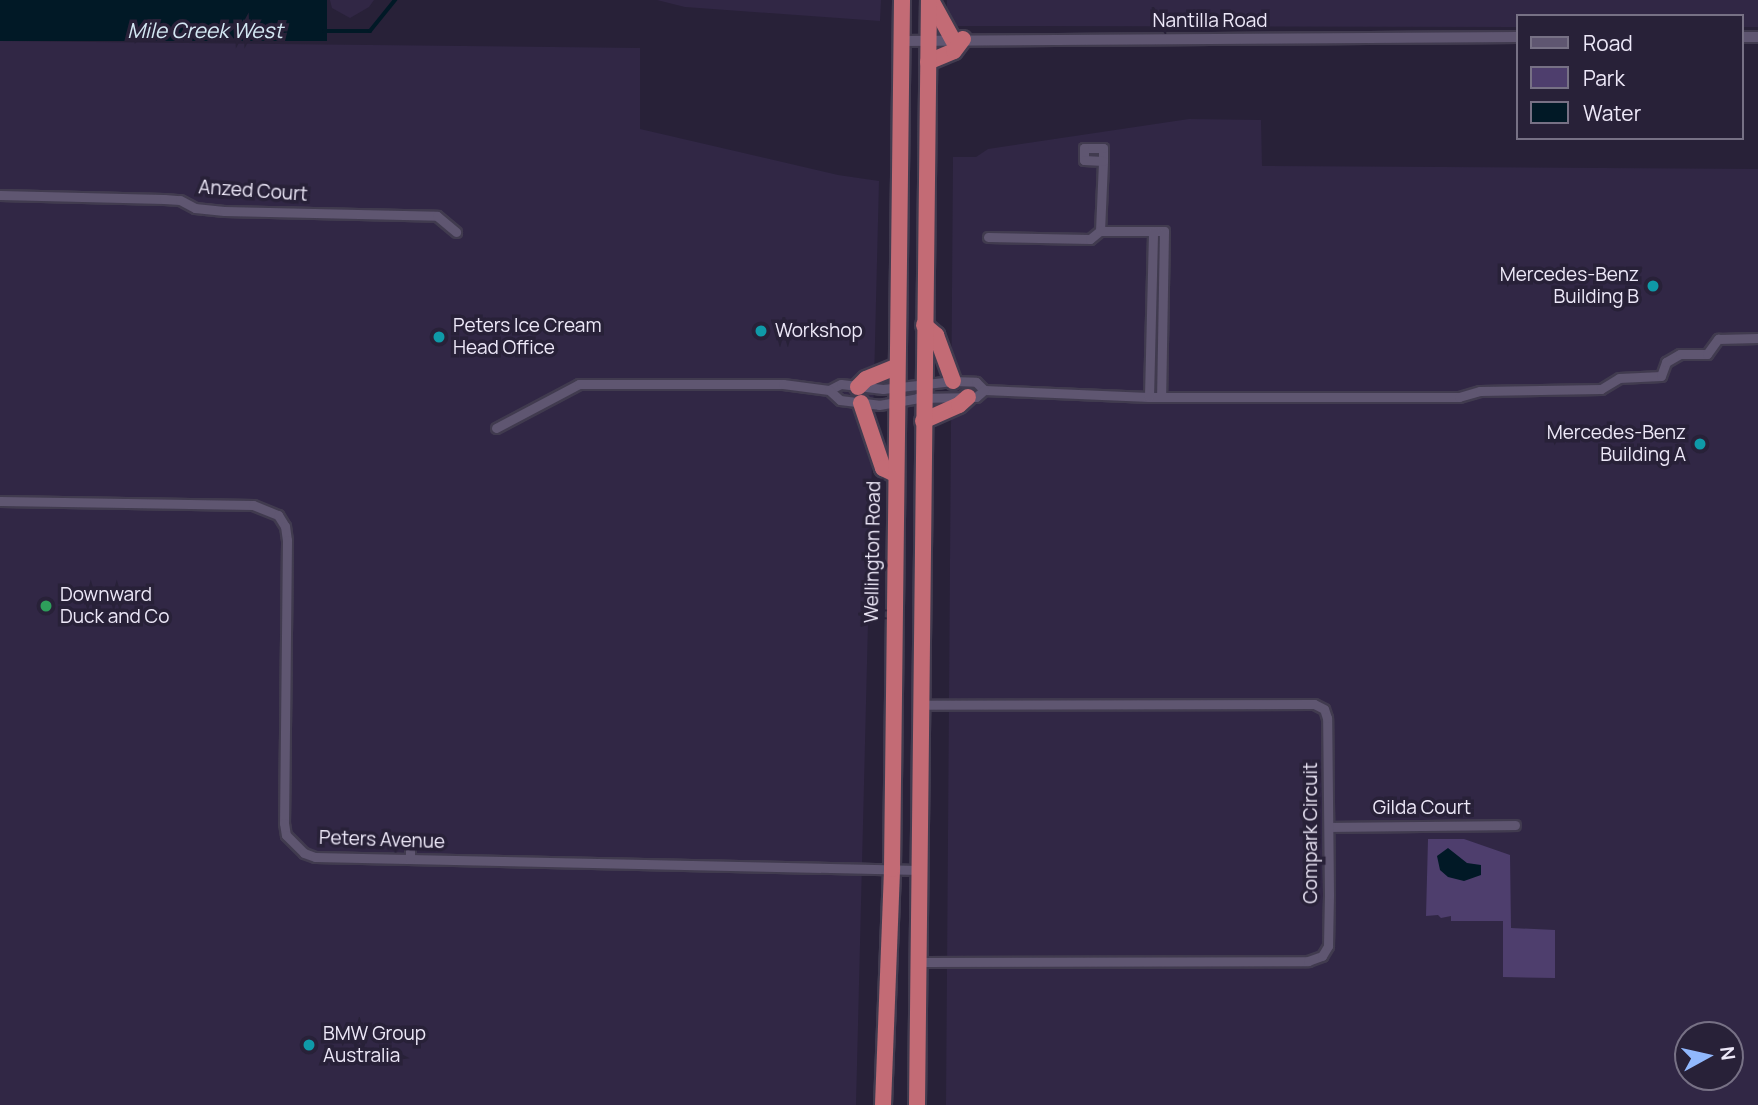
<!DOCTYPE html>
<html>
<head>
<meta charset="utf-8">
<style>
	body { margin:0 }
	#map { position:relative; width:1758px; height:1105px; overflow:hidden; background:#282138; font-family:Manrope,sans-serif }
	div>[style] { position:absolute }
	.built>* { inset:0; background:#312745 }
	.green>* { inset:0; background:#4e3e6d }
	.water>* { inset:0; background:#011926; transform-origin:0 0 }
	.stream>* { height:3.5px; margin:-1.75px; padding:0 1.75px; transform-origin:1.75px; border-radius:1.75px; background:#011926 }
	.roads { filter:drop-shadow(2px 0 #413b4f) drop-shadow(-2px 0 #413b4f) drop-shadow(0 2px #413b4f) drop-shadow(0 -2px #413b4f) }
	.minor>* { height:9px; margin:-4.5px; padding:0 4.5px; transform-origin:4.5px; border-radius:4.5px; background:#5f5671 }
	.tertiary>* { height:10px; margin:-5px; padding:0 5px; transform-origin:5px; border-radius:5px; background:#5f5671 }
	.trunk>* { height:16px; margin:-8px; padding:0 8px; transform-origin:8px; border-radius:8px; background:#c36b75 }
	.dots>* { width:19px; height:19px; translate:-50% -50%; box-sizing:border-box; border:4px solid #282138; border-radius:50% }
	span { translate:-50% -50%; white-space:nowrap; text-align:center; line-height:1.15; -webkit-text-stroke:7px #282138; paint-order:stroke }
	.street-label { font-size:19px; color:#ede8f8 }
	.poi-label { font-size:19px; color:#ede8f8 }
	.right { translate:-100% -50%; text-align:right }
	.left { translate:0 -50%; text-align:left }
	.water-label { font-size:21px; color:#d4e8f3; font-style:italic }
	.legend { position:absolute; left:1516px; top:14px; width:228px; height:126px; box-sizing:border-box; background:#282138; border:2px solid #777185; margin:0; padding:9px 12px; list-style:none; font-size:21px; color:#ede8f8 }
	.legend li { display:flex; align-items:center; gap:14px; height:35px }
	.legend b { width:35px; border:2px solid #777185 }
	.north { position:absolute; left:1674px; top:1021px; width:70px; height:70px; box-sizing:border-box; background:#282138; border:2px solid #777185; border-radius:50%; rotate:82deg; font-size:19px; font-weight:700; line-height:28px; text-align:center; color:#ede8f8 }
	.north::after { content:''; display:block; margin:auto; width:24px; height:32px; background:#91b8fd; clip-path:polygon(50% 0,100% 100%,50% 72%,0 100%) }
</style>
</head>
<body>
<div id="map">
	<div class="built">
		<div style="clip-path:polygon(330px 0,374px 0,369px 7px,350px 18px,332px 8px)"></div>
		<div style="clip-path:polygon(657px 0,881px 0,880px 21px,685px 7px)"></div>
		<div style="clip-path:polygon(947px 0,1758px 0,1758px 27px,1742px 27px,1742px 16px,1518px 16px,1518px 27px,947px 26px)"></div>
		<div style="clip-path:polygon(0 41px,640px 48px,640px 129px,838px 175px,879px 181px,856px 1105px,0 1105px)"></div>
		<div style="clip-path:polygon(evenodd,1189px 119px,1261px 120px,1262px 166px,1758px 169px,1758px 1105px,946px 1105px,953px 157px,976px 157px,988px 149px,1189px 119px,1688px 1035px,1730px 1035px,1730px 1077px,1688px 1077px,1688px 1035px)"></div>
	</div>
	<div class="green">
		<div style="clip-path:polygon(1428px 839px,1464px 839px,1510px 855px,1511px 928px,1555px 930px,1555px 978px,1503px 977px,1503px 921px,1451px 921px,1451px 916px,1441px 918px,1438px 915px,1426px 916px)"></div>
	</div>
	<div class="water">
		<div style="left:0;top:0;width:327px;height:41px"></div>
		<div style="clip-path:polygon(1448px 848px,1467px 863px,1481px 865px,1481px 875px,1464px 881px,1448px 877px,1440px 870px,1437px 856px)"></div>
	</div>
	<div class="stream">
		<div style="left:324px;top:31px;width:46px"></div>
		<div style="left:370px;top:31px;width:40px;rotate:-51deg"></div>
	</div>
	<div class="roads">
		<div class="minor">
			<div style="left:0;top:195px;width:164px;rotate:1.4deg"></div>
			<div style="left:164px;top:199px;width:16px;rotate:4deg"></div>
			<div style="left:180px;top:200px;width:17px;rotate:28deg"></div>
			<div style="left:195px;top:208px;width:29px;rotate:6deg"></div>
			<div style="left:224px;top:211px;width:213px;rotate:1.3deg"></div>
			<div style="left:437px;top:216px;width:25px;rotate:40deg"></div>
			<div style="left:1100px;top:231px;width:70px;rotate:-87.5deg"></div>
			<div style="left:1103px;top:161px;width:13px;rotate:-90deg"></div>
			<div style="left:1103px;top:148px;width:19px;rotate:180deg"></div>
			<div style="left:1084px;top:148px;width:12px;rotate:90deg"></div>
			<div style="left:1084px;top:160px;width:19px;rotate:3deg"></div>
			<div style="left:988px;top:237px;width:102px;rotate:1.1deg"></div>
			<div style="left:1090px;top:239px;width:13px;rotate:-39deg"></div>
			<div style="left:1100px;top:231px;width:64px"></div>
			<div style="left:1164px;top:231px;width:166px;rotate:91deg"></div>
			<div style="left:829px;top:390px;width:13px;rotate:-27deg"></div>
			<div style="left:841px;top:384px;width:42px;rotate:6.8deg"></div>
			<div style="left:883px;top:389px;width:70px;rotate:-6.5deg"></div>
			<div style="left:953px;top:381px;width:23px;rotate:2deg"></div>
			<div style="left:976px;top:382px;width:11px;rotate:45deg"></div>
			<div style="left:984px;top:390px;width:165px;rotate:2.4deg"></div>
			<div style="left:1149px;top:397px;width:310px"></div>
			<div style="left:1459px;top:397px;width:22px;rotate:-16deg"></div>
			<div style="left:1480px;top:391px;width:121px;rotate:-0.9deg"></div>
			<div style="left:1601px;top:389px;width:21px;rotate:-31deg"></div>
			<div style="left:1619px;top:378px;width:42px;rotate:-2.7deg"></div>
			<div style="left:1661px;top:376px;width:15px;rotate:-70deg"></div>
			<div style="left:1666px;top:362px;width:16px;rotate:-30deg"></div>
			<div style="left:1680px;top:354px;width:27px"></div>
			<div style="left:1707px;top:354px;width:19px;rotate:-54deg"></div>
			<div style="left:1718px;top:339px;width:40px;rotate:-1.4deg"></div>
			<div style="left:1149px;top:397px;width:166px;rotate:-88.6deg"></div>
			<div style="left:496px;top:428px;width:94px;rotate:-27.9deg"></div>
			<div style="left:579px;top:384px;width:204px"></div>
			<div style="left:783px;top:384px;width:46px;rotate:7.4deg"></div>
			<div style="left:829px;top:390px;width:15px;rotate:42deg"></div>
			<div style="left:840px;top:400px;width:39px;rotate:7deg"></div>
			<div style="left:879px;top:405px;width:39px;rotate:-10deg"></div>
			<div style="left:917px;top:398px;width:59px;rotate:-1deg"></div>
			<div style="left:976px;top:397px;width:11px;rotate:-41deg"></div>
			<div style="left:0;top:501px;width:253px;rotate:0.9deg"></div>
			<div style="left:253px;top:505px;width:27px;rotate:22deg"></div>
			<div style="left:278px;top:515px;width:13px;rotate:58deg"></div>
			<div style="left:285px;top:526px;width:14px;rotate:82deg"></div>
			<div style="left:287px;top:540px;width:283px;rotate:90.6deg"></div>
			<div style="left:284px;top:823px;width:12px;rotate:81deg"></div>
			<div style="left:286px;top:835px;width:25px;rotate:45deg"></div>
			<div style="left:304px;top:853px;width:12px;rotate:20deg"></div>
			<div style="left:315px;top:857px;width:604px;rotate:1.23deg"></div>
			<div style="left:1329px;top:827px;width:186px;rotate:-0.6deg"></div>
			<div style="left:410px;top:859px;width:15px;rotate:-90deg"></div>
			<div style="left:918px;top:962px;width:390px;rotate:-0.1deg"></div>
			<div style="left:1308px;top:961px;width:15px;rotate:-20deg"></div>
			<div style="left:1322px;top:956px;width:12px;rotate:-59deg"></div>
			<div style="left:1328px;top:946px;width:51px;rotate:-88.9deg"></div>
			<div style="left:1329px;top:895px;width:177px;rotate:-90.6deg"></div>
			<div style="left:1327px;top:718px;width:9px;rotate:-108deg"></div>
			<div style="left:1324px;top:709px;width:11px;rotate:-153deg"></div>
			<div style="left:1314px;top:704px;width:394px;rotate:179.9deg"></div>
		</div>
		<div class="tertiary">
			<div style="left:1742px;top:37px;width:16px"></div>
			<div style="left:901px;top:41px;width:617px;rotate:-0.37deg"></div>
		</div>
		<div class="trunk">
			<div style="left:931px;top:0;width:46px;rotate:61.2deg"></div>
			<div style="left:928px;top:62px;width:28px;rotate:-23deg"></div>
			<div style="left:954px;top:51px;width:15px;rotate:-53deg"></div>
			<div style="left:924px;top:325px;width:16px;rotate:40deg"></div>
			<div style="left:936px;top:335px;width:49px;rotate:69.7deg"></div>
			<div style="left:858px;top:387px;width:11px;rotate:-45deg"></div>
			<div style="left:866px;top:379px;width:32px;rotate:-22deg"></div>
			<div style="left:861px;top:403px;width:69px;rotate:71.3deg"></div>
			<div style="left:883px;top:468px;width:13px;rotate:27deg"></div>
			<div style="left:923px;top:421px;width:39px;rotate:-24deg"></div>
			<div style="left:959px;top:405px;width:12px;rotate:-42deg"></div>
			<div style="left:883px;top:1105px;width:236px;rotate:-87.8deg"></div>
			<div style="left:892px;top:869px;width:869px;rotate:-89.34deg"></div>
			<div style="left:917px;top:1105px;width:1105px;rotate:-89.38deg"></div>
		</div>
	</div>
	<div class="dots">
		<div style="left:1653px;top:286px;background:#0f9aa8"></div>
		<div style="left:761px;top:331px;background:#0f9aa8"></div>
		<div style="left:439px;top:337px;background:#0f9aa8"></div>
		<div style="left:1700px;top:444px;background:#0f9aa8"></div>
		<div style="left:46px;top:606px;background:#2e9e5b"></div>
		<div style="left:309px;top:1045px;background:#0f9aa8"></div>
	</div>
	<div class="street-label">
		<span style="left:1210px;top:21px">Nantilla Road</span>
		<span style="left:253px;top:191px;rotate:4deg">Anzed Court</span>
		<span style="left:873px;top:552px;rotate:-89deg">Wellington Road</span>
		<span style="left:1422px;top:808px">Gilda Court</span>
		<span style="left:1311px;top:833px;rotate:-90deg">Compark Circuit</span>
		<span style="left:382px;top:840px;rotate:2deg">Peters Avenue</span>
	</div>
	<div class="poi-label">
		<span class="right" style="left:1639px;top:286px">Mercedes-Benz<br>Building B</span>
		<span class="left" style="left:453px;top:337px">Peters Ice Cream<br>Head Office</span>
		<span class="left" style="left:775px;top:331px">Workshop</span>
		<span class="right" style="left:1686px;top:444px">Mercedes-Benz<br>Building A</span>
		<span class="left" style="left:60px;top:606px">Downward<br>Duck and Co</span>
		<span class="left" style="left:323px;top:1045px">BMW Group<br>Australia</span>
	</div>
	<div class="water-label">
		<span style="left:205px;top:30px">Mile Creek West</span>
	</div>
	<ul class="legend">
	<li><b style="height:9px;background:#5f5671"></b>Road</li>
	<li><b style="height:19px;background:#4e3e6d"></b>Park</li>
	<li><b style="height:19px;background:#011926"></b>Water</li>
	</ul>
	<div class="north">N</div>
</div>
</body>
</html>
